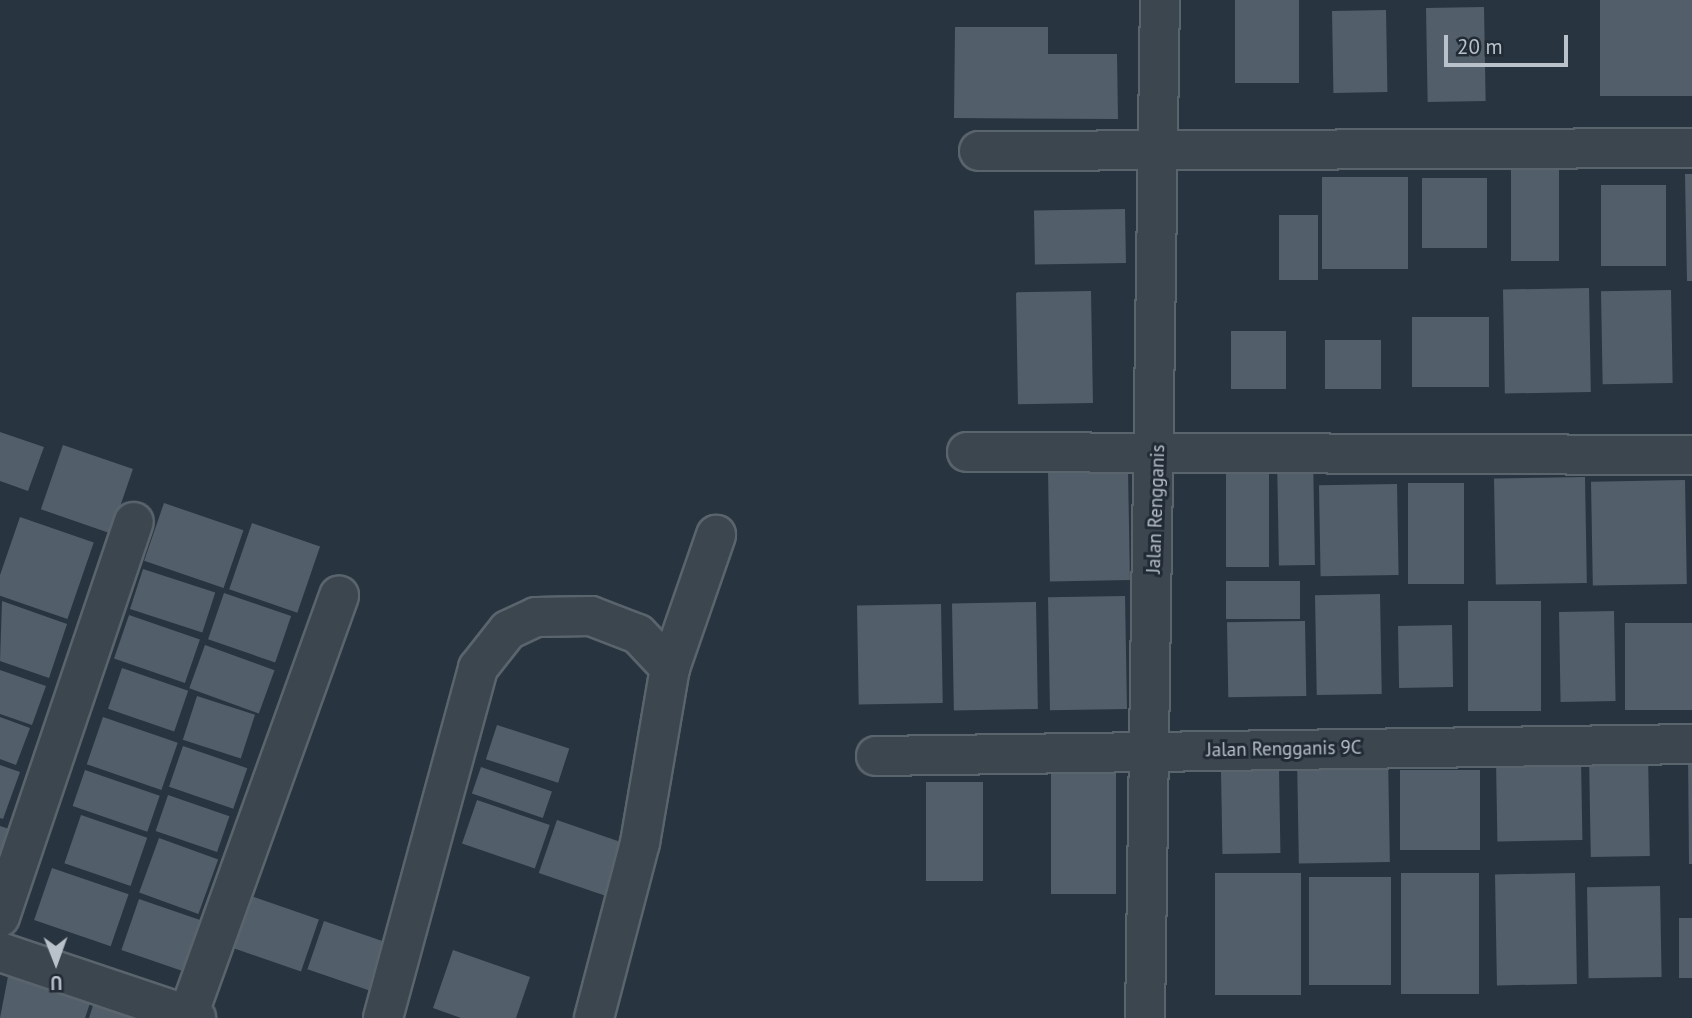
<!DOCTYPE html>
<html>
<head>
<meta charset="utf-8">
<style>
	body { margin:0 }
	#map { position:relative; width:1692px; height:1018px; overflow:hidden; background:#28343f; font-family:"PT Sans",sans-serif }
	div>[style] { position:absolute }
	.building>* { inset:0; background:#525f6a; transform-origin:0 0 }
	.roads { filter:drop-shadow(2px 0 #5a646d) drop-shadow(-2px 0 #5a646d) drop-shadow(0 2px #5a646d) drop-shadow(0 -2px #5a646d) }
	.minor>* { height:38px; margin:-19px; padding:0 19px; transform-origin:19px; border-radius:19px; background:#3c464f }
	span { translate:-50% -50%; white-space:nowrap; text-align:center; line-height:1.15; -webkit-text-stroke:6px #212b35; paint-order:stroke }
	.street-label { font-size:19px; color:#b9c1ca }
	.north { position:absolute; left:21px; top:927px; width:70px; height:70px; -webkit-text-stroke:5px #212b35; paint-order:stroke; rotate:179deg; font-size:19px; font-weight:700; line-height:28px; text-align:center; color:#b9c1ca }
	.north::after { content:''; display:block; margin:auto; width:24px; height:32px; background:#b9c1ca; clip-path:polygon(50% 0,100% 100%,50% 72%,0 100%) }
	.scale { position:absolute; left:1444px; top:35px; width:124px; height:32px; box-sizing:border-box; border:4px solid #b9c1ca; border-top:0; padding-left:9px; font-size:21px; line-height:24px; white-space:nowrap; color:#b9c1ca; -webkit-text-stroke:5px #212b35; paint-order:stroke }
</style>
</head>
<body>
<div id="map">
	<div class="building">
		<div style="left:1235px;top:0;width:64px;height:83px"></div>
		<div style="left:1600px;top:0;width:92px;height:96px"></div>
		<div style="left:1484px;top:7px;width:94px;height:58px;rotate:89deg"></div>
		<div style="left:1386px;top:10px;width:82px;height:54px;rotate:89deg"></div>
		<div style="clip-path:polygon(955px 27px,1048px 27px,1048px 54px,1117px 54px,1118px 119px,954px 118px)"></div>
		<div style="left:1511px;top:160px;width:48px;height:101px"></div>
		<div style="clip-path:polygon(1685px 174px,1692px 174px,1692px 281px,1687px 281px)"></div>
		<div style="left:1322px;top:177px;width:86px;height:92px"></div>
		<div style="left:1422px;top:178px;width:65px;height:70px"></div>
		<div style="left:1601px;top:185px;width:65px;height:81px"></div>
		<div style="left:1125px;top:209px;width:54px;height:91px;rotate:89deg"></div>
		<div style="left:1279px;top:215px;width:39px;height:65px"></div>
		<div style="left:1589px;top:288px;width:104px;height:86px;rotate:89deg"></div>
		<div style="left:1671px;top:290px;width:93px;height:70px;rotate:89deg"></div>
		<div style="left:1091px;top:291px;width:112px;height:75px;rotate:89deg"></div>
		<div style="left:1489px;top:317px;width:70px;height:77px;rotate:90deg"></div>
		<div style="left:1231px;top:331px;width:55px;height:58px"></div>
		<div style="left:1381px;top:340px;width:49px;height:56px;rotate:90deg"></div>
		<div style="clip-path:polygon(0 432px,44px 447px,28px 491px,0 481px)"></div>
		<div style="left:63px;top:445px;width:74px;height:68px;rotate:19deg"></div>
		<div style="left:1313px;top:454px;width:111px;height:36px;rotate:89deg"></div>
		<div style="left:1226px;top:459px;width:43px;height:108px"></div>
		<div style="left:1128px;top:470px;width:110px;height:80px;rotate:89deg"></div>
		<div style="left:1585px;top:477px;width:106px;height:91px;rotate:89deg"></div>
		<div style="left:1685px;top:480px;width:104px;height:94px;rotate:89deg"></div>
		<div style="left:1408px;top:483px;width:56px;height:101px"></div>
		<div style="left:1397px;top:484px;width:91px;height:78px;rotate:89deg"></div>
		<div style="left:164px;top:503px;width:84px;height:61px;rotate:19deg"></div>
		<div style="left:20px;top:517px;width:78px;height:81px;rotate:19deg"></div>
		<div style="left:252px;top:523px;width:72px;height:70px;rotate:19deg"></div>
		<div style="left:143px;top:569px;width:76px;height:42px;rotate:18deg"></div>
		<div style="left:1300px;top:581px;width:38px;height:74px;rotate:90deg"></div>
		<div style="left:224px;top:593px;width:71px;height:49px;rotate:19deg"></div>
		<div style="left:1380px;top:594px;width:100px;height:65px;rotate:89deg"></div>
		<div style="left:1125px;top:596px;width:113px;height:77px;rotate:89deg"></div>
		<div style="clip-path:polygon(2px 601px,67px 624px,49px 678px,0 661px)"></div>
		<div style="left:1468px;top:601px;width:73px;height:110px"></div>
		<div style="left:1036px;top:602px;width:107px;height:84px;rotate:89deg"></div>
		<div style="left:941px;top:604px;width:99px;height:84px;rotate:89deg"></div>
		<div style="left:1614px;top:611px;width:90px;height:55px;rotate:89deg"></div>
		<div style="left:129px;top:615px;width:75px;height:46px;rotate:19deg"></div>
		<div style="left:1305px;top:621px;width:75px;height:78px;rotate:89deg"></div>
		<div style="left:1692px;top:623px;width:87px;height:67px;rotate:90deg"></div>
		<div style="left:1452px;top:625px;width:62px;height:54px;rotate:89deg"></div>
		<div style="left:205px;top:645px;width:74px;height:46px;rotate:20deg"></div>
		<div style="left:122px;top:668px;width:70px;height:43px;rotate:19deg"></div>
		<div style="clip-path:polygon(0 670px,46px 686px,32px 725px,0 714px)"></div>
		<div style="left:197px;top:696px;width:61px;height:46px;rotate:18deg"></div>
		<div style="clip-path:polygon(0 717px,30px 728px,16px 765px,0 759px)"></div>
		<div style="left:103px;top:717px;width:79px;height:50px;rotate:19deg"></div>
		<div style="left:497px;top:725px;width:76px;height:36px;rotate:18deg"></div>
		<div style="left:183px;top:746px;width:68px;height:43px;rotate:19deg"></div>
		<div style="clip-path:polygon(1688px 749px,1692px 749px,1692px 864px,1689px 864px)"></div>
		<div style="left:1648px;top:753px;width:103px;height:59px;rotate:89deg"></div>
		<div style="left:1388px;top:755px;width:107px;height:91px;rotate:89deg"></div>
		<div style="left:1581px;top:759px;width:81px;height:85px;rotate:89deg"></div>
		<div style="clip-path:polygon(0 765px,20px 772px,3px 819px,0 818px)"></div>
		<div style="left:481px;top:767px;width:75px;height:28px;rotate:19deg"></div>
		<div style="left:1051px;top:768px;width:65px;height:126px"></div>
		<div style="left:85px;top:770px;width:79px;height:38px;rotate:19deg"></div>
		<div style="left:1279px;top:770px;width:83px;height:58px;rotate:89deg"></div>
		<div style="left:1400px;top:770px;width:80px;height:80px"></div>
		<div style="left:926px;top:782px;width:57px;height:99px"></div>
		<div style="left:168px;top:795px;width:65px;height:38px;rotate:19deg"></div>
		<div style="left:477px;top:800px;width:77px;height:46px;rotate:19deg"></div>
		<div style="left:81px;top:815px;width:70px;height:51px;rotate:19deg"></div>
		<div style="left:557px;top:820px;width:75px;height:56px;rotate:19deg"></div>
		<div style="clip-path:polygon(0 826px,19px 832px,0 886px)"></div>
		<div style="left:159px;top:838px;width:63px;height:58px;rotate:20deg"></div>
		<div style="left:52px;top:868px;width:81px;height:55px;rotate:19deg"></div>
		<div style="left:1301px;top:873px;width:122px;height:86px;rotate:90deg"></div>
		<div style="left:1479px;top:873px;width:121px;height:78px;rotate:90deg"></div>
		<div style="left:1575px;top:873px;width:111px;height:80px;rotate:89deg"></div>
		<div style="left:1391px;top:877px;width:108px;height:82px;rotate:90deg"></div>
		<div style="left:1660px;top:886px;width:91px;height:73px;rotate:89deg"></div>
		<div style="left:248px;top:895px;width:75px;height:55px;rotate:19deg"></div>
		<div style="left:139px;top:899px;width:70px;height:54px;rotate:19deg"></div>
		<div style="left:1679px;top:918px;width:13px;height:60px"></div>
		<div style="left:324px;top:921px;width:71px;height:51px;rotate:19deg"></div>
		<div style="clip-path:polygon(453px 950px,530px 977px,516px 1018px,461px 1018px,433px 1008px)"></div>
		<div style="clip-path:polygon(10px 966px,93px 994px,85px 1018px,0 1018px)"></div>
		<div style="clip-path:polygon(97px 993px,159px 1018px,89px 1018px)"></div>
	</div>
	<div class="roads">
		<div class="minor">
			<div style="left:979px;top:151px;width:713px;rotate:-0.24deg"></div>
			<div style="left:967px;top:452px;width:725px;rotate:0.24deg"></div>
			<div style="left:876px;top:756px;width:816px;rotate:-0.84deg"></div>
			<div style="left:0;top:917px;width:417px;rotate:-71.3deg"></div>
			<div style="left:0;top:952px;width:207px;rotate:18.6deg"></div>
			<div style="left:187px;top:1018px;width:449px;rotate:-70.2deg"></div>
			<div style="left:383px;top:1018px;width:363px;rotate:-74.8deg"></div>
			<div style="left:478px;top:668px;width:48px;rotate:-51.7deg"></div>
			<div style="left:508px;top:630px;width:31px;rotate:-25deg"></div>
			<div style="left:536px;top:617px;width:55px;rotate:-1deg"></div>
			<div style="left:591px;top:616px;width:50px;rotate:21deg"></div>
			<div style="left:638px;top:634px;width:47px;rotate:46.7deg"></div>
			<div style="left:594px;top:1018px;width:181px;rotate:-75.3deg"></div>
			<div style="left:640px;top:843px;width:178px;rotate:-80.3deg"></div>
			<div style="left:670px;top:668px;width:141px;rotate:-70.9deg"></div>
			<div style="left:1145px;top:1018px;width:1018px;rotate:-89.16deg"></div>
		</div>
	</div>
	<div class="street-label">
		<span style="left:1156px;top:509px;rotate:-88deg">Jalan Rengganis</span>
		<span style="left:1284px;top:749px;rotate:-1deg">Jalan Rengganis 9C</span>
	</div>
	<div class="north">U</div>
	<div class="scale">20 m</div>
</div>
</body>
</html>
